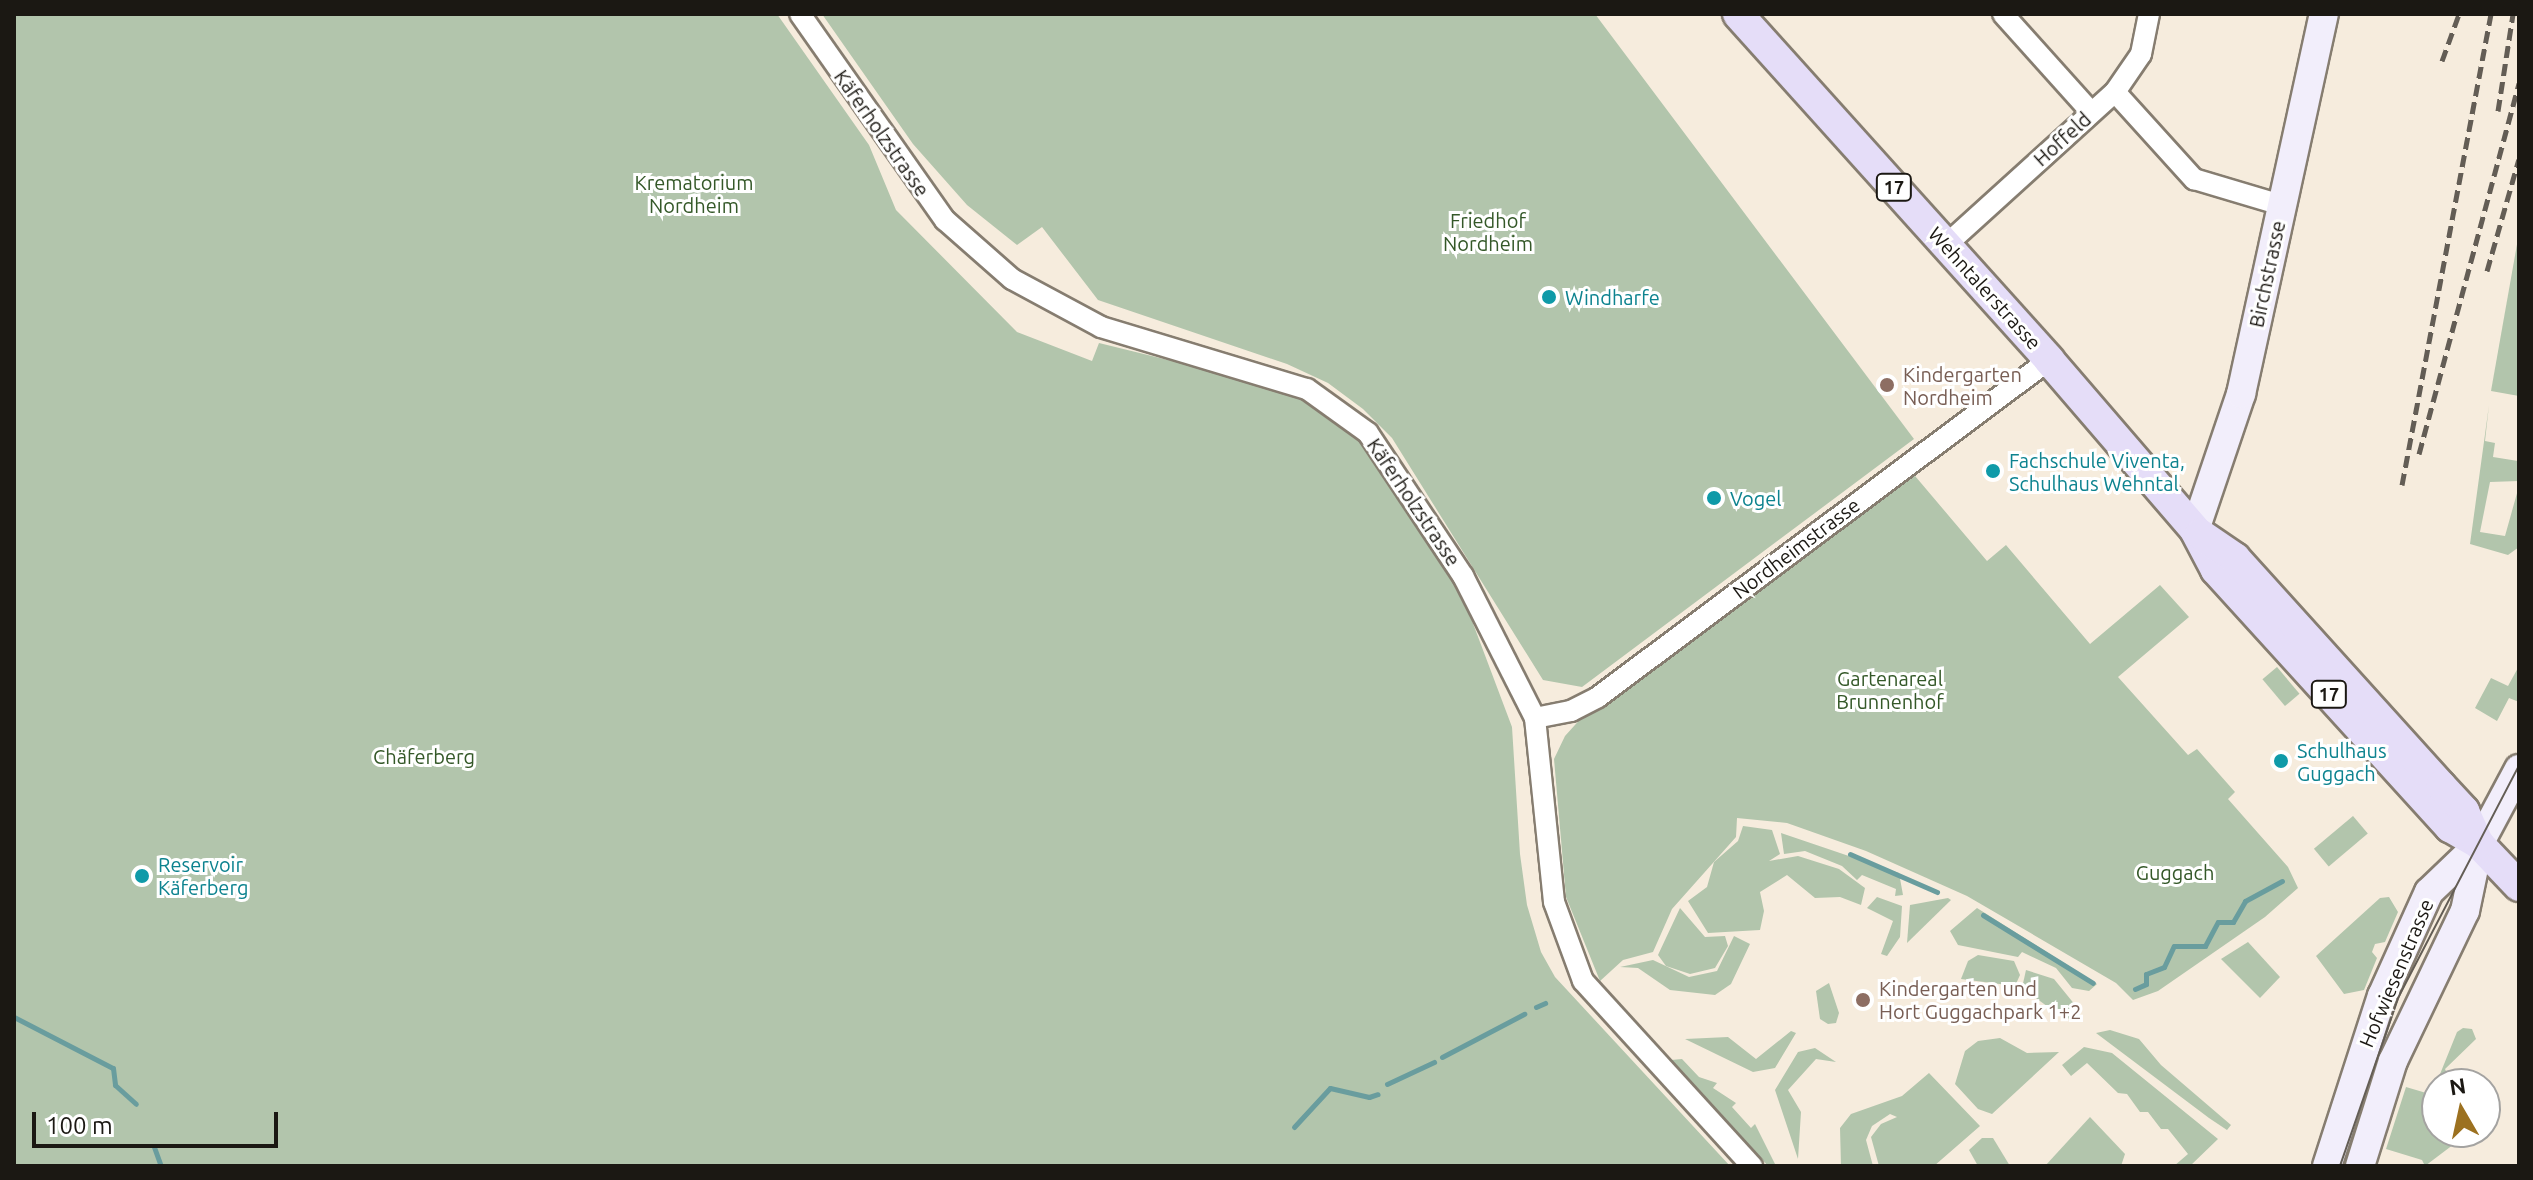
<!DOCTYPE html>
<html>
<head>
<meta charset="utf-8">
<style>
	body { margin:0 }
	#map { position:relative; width:2533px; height:1180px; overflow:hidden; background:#f6ecdd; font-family:Ubuntu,sans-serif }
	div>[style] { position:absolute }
	.green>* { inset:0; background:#b2c5ac; transform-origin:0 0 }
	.stream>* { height:5px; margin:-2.5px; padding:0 2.5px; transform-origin:2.5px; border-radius:2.5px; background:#699d9e }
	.roads { filter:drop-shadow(2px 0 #867d70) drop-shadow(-2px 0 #867d70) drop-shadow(0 2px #867d70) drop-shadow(0 -2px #867d70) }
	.street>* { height:20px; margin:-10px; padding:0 10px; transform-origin:10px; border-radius:10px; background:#fff }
	.secondary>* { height:28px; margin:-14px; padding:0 14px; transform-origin:14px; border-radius:14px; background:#f2eefb }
	.primary>* { height:30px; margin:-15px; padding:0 15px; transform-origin:15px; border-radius:15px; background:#e5ddf8 }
	.tram>* { height:2px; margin:-1px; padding:0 1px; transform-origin:1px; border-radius:1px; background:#635d55 }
	.rail>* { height:5px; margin-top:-2.5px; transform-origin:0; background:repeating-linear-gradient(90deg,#635d55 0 12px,transparent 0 18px) }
	.dots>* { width:22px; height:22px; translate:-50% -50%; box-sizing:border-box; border:4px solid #fff; border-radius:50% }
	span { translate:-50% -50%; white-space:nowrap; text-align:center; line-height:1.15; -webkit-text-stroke:6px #fff; paint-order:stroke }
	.shield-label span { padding:2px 6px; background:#fff; border:2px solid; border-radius:6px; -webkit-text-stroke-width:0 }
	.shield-label { font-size:18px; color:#1b1813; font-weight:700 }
	.street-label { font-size:20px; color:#1b1813 }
	.park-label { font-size:20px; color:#345828 }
	.culture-label { font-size:20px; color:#0d838f }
	.left { translate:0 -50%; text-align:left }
	.education-label { font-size:20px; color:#785e54 }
	.frame { position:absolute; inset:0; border:16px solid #1b1813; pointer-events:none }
	.north { position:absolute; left:2421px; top:1068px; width:80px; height:80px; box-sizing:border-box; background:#fff; border:2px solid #a4a3a1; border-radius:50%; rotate:351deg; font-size:22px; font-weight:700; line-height:32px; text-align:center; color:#1b1813 }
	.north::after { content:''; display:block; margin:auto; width:28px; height:36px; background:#9c7120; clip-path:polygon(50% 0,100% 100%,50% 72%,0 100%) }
	.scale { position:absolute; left:32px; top:1112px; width:246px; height:36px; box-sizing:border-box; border:4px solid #1b1813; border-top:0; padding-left:10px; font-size:24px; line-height:28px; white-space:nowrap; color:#1b1813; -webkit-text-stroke:6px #fff; paint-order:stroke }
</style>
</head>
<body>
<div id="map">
	<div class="green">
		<div style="clip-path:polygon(14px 14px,777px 14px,869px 145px,896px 210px,1017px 332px,1092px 361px,1099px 343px,1274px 386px,1317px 403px,1353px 432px,1457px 581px,1512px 727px,1520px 854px,1527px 905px,1541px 952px,1555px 977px,1730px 1166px,14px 1166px)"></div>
		<div style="clip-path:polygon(822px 14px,1595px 14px,1914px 439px,1582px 687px,1543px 680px,1392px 438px,1363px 409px,1328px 383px,1287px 364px,1098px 300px,1042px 227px,1017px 245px,967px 205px,913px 144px)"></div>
		<div style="clip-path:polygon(2519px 233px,2519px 396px,2491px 391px)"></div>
		<div style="clip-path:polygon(2489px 405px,2485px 441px,2495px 443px,2493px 457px,2518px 461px,2519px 456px,2519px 481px,2490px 482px,2480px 532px,2505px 536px,2519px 486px,2519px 547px,2508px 555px,2470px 544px)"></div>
		<div style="clip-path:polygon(1910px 470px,1987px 561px,2006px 545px,2090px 644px,2160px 585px,2189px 617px,2118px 677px,2188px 755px,2197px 749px,2235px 792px,2228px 799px,2288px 867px,2298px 888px,2265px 917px,2158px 991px,2133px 1000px,2116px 983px,1967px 896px,1866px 851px,1787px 823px,1737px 818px,1736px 837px,1672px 909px,1653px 952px,1623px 960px,1600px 981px,1566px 897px,1554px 759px,1565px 736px,1584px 715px)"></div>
		<div style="clip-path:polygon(2519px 666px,2519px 702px,2509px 698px,2497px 721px,2475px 708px,2491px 678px,2508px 686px)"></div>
		<div style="left:2277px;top:667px;width:35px;height:19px;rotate:50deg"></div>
		<div style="left:2353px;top:816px;width:23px;height:51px;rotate:50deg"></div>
		<div style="clip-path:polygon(1743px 826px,1772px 830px,1780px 854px,1769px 861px,1798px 856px,1839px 869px,1865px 888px,1861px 905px,1840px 897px,1815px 898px,1787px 875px,1760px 892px,1764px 911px,1760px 930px,1708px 933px,1688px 901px,1707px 887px,1714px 862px,1738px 841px)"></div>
		<div style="clip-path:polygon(1781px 833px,1899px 873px,1903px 895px,1895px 896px,1896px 889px,1862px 875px,1857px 880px,1842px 866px,1805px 851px,1784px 854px)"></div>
		<div style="clip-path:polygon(1877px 897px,1902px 906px,1900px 937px,1887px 956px,1881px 954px,1893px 921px,1867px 908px)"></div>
		<div style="clip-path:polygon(1948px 898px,1951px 900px,1907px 943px,1910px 905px)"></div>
		<div style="clip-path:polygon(2380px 898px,2389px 897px,2398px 912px,2385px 942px,2375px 944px,2372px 952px,2377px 958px,2364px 990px,2344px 994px,2316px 956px)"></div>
		<div style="clip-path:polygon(1680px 908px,1705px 937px,1725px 936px,1728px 946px,1715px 968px,1690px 974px,1666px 966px,1658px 955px)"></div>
		<div style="clip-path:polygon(1977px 908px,2056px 958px,2097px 984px,2089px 991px,2072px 988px,2056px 968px,2022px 952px,2018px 957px,1958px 945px,1950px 931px)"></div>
		<div style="clip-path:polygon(1734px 936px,1750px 944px,1731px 984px,1715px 995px,1670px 990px,1638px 968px,1620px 967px,1653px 960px,1689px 977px,1717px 971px)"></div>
		<div style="clip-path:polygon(2248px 942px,2280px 977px,2260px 998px,2221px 959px)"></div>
		<div style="clip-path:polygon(1978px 955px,2014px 961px,2020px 975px,2015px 986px,1961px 979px,1968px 961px)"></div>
		<div style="clip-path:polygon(2026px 970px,2054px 979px,2080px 1011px,2078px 1021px,2062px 1017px,2022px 988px)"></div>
		<div style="clip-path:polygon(1829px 983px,1839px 1013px,1836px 1023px,1828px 1024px,1820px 1019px,1816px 991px)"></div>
		<div style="clip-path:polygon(2463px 1028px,2472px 1029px,2476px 1039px,2445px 1069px,2452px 1084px,2437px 1084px,2437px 1132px,2470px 1132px,2425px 1166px,2422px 1160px,2386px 1149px,2406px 1087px,2433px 1095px,2434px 1089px,2457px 1032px)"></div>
		<div style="clip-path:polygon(2110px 1030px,2139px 1039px,2161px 1065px,2231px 1125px,2227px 1130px,2209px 1118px,2096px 1033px)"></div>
		<div style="clip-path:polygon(1791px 1031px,1796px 1033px,1775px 1068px,1753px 1072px,1685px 1039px,1728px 1037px,1756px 1059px)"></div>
		<div style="clip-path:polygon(2000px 1038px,2027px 1053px,2059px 1052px,1992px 1114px,1978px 1109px,1955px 1084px,1965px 1051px,1978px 1041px)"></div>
		<div style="clip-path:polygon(2084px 1047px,2112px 1053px,2218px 1139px,2190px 1166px,2174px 1166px,2188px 1154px,2168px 1129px,2161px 1129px,2148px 1112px,2140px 1112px,2127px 1094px,2118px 1093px,2087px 1063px,2071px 1076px,2062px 1065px)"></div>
		<div style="clip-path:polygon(1815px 1048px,1836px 1062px,1816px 1059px,1788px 1090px,1801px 1112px,1798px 1159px,1775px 1090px,1798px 1052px)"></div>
		<div style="clip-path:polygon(1682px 1059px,1699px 1077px,1717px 1083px,1713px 1088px,1736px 1103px,1732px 1107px,1751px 1128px,1755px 1124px,1776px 1166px,1768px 1166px,1671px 1060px)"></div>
		<div style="clip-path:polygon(1929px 1073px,1980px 1126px,1934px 1166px,1879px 1166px,1871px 1137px,1881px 1124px,1897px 1117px,1890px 1114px,1872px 1126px,1866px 1140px,1873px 1166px,1841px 1166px,1840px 1128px,1851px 1114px,1902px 1096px)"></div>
		<div style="clip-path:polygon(2090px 1117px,2125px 1154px,2121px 1166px,2045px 1166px)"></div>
		<div style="clip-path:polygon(1982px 1138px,1993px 1138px,2010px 1166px,1978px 1166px,1969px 1150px)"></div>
	</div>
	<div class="stream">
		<div style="left:1850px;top:854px;width:95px;rotate:23.6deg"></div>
		<div style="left:1983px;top:915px;width:129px;rotate:31.7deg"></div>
		<div style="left:2135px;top:989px;width:12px;rotate:-24deg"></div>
		<div style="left:2146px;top:984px;width:10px;rotate:-90deg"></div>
		<div style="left:2146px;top:974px;width:19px;rotate:-21deg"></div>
		<div style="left:2164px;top:967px;width:23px;rotate:-65deg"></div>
		<div style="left:2174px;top:946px;width:31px"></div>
		<div style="left:2205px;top:946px;width:27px;rotate:-62deg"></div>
		<div style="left:2218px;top:922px;width:15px"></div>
		<div style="left:2233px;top:922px;width:24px;rotate:-60deg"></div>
		<div style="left:2245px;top:901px;width:42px;rotate:-28.4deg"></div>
		<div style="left:1536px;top:1007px;width:10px;rotate:-24deg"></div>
		<div style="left:14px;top:1017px;width:111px;rotate:27.3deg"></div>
		<div style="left:113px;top:1068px;width:17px;rotate:83deg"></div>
		<div style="left:115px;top:1085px;width:28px;rotate:42deg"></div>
		<div style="left:1442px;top:1057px;width:93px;rotate:-27.7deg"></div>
		<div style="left:1387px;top:1084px;width:52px;rotate:-25.1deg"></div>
		<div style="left:1294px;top:1127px;width:53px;rotate:-47.3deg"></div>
		<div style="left:1330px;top:1088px;width:40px;rotate:13deg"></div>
		<div style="left:1369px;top:1097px;width:9px;rotate:-18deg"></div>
		<div style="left:154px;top:1147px;width:20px;rotate:70deg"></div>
	</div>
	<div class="roads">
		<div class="street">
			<div style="left:800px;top:14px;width:252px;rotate:54.9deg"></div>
			<div style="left:945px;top:220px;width:89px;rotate:41.4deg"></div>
			<div style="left:1012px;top:279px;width:101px;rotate:28.3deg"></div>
			<div style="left:1101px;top:327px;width:215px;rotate:16.8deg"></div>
			<div style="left:1307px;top:389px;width:75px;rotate:35.8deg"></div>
			<div style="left:1368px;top:433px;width:172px;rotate:56.4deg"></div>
			<div style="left:1463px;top:576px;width:159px;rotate:63.1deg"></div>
			<div style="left:1535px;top:718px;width:185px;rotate:84.1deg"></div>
			<div style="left:1554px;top:902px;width:84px;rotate:69.8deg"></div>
			<div style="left:1583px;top:981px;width:251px;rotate:47.6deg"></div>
			<div style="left:2003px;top:14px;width:132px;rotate:48.1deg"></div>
			<div style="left:2115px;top:92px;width:118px;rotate:47.8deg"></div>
			<div style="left:2194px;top:179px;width:91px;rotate:16.6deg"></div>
			<div style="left:1946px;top:245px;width:228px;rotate:-42.2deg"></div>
			<div style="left:2115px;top:92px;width:46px;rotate:-55.6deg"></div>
			<div style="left:2141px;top:54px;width:41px;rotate:-78.7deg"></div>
			<div style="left:1535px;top:718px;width:37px;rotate:-11deg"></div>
			<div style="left:1571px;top:711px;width:30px;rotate:-27deg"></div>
			<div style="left:1598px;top:697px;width:563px;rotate:-36.77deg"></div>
		</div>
		<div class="secondary">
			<div style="left:2195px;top:530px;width:144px;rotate:-71.3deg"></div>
			<div style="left:2241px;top:394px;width:389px;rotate:-77.7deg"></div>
			<div style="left:2327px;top:1166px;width:179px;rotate:-72.1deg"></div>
			<div style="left:2382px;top:996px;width:114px;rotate:-65.7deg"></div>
			<div style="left:2429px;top:892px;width:69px;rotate:-43.8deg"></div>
			<div style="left:2360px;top:1166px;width:110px;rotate:-72.6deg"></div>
			<div style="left:2393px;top:1061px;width:166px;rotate:-64.4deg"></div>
			<div style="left:2465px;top:911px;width:68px;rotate:-78.2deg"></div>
			<div style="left:2479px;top:844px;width:85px;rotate:-61.9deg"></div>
		</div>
		<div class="primary">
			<div style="left:1738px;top:14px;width:465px;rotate:48deg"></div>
			<div style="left:2049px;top:360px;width:224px;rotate:49.3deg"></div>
			<div style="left:2195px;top:530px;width:45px;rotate:62.3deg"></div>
			<div style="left:2216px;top:570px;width:348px;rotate:47.7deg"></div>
			<div style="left:2450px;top:827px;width:34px;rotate:30deg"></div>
			<div style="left:2479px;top:844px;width:58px;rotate:46.4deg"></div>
			<div style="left:2200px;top:534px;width:42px;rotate:34.4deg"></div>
			<div style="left:2235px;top:558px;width:307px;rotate:47.9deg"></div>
			<div style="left:2441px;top:786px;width:34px;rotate:47deg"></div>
			<div style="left:2464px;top:811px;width:36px;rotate:66deg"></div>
		</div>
	</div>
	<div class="tram">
		<div style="left:2340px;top:1166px;width:180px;rotate:-70.9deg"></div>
		<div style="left:2399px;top:996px;width:260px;rotate:-62.5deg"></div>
	</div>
	<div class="rail">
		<div style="left:2442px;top:61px;width:50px;rotate:-70.1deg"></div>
		<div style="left:2498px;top:111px;width:98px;rotate:-81.2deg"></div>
		<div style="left:2487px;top:271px;width:116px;rotate:-74.1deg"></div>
		<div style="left:2419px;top:454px;width:384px;rotate:-74.9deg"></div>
		<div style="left:2402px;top:485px;width:479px;rotate:-79.3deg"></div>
	</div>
	<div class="dots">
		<div style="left:1549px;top:297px;background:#0f9aa8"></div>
		<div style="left:1887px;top:385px;background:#8d6e63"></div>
		<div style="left:1993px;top:471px;background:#0f9aa8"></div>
		<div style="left:1714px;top:498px;background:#0f9aa8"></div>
		<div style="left:2281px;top:761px;background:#0f9aa8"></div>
		<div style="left:142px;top:876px;background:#0f9aa8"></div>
		<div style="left:1863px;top:1000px;background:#8d6e63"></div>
	</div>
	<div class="shield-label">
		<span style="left:1894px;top:187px">17</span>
		<span style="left:2329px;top:694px">17</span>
	</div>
	<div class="street-label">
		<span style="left:882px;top:133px;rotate:55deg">Käferholzstrasse</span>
		<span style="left:2062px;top:139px;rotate:-42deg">Hoffeld</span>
		<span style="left:2267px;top:274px;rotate:-78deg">Birchstrasse</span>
		<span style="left:1985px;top:288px;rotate:48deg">Wehntalerstrasse</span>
		<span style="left:1414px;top:502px;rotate:56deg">Käferholzstrasse</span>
		<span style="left:1796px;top:548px;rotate:-37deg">Nordheimstrasse</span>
		<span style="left:2396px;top:973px;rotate:-67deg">Hofwiesenstrasse</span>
	</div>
	<div class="park-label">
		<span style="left:694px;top:194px">Krematorium<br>Nordheim</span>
		<span style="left:1488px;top:232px">Friedhof<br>Nordheim</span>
		<span style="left:1890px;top:690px">Gartenareal<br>Brunnenhof</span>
		<span style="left:424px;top:756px">Chäferberg</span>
		<span style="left:2175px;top:872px">Guggach</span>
	</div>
	<div class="culture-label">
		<span class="left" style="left:1565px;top:297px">Windharfe</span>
		<span class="left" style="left:2009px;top:472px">Fachschule Viventa,<br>Schulhaus Wehntal</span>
		<span class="left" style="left:1730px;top:498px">Vogel</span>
		<span class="left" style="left:2297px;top:762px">Schulhaus<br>Guggach</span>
		<span class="left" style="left:158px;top:876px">Reservoir<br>Käferberg</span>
	</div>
	<div class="education-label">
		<span class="left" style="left:1903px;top:386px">Kindergarten<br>Nordheim</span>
		<span class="left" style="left:1879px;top:1000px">Kindergarten und<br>Hort Guggachpark 1+2</span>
	</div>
	<div class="frame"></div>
	<div class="north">N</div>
	<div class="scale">100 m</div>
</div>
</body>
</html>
